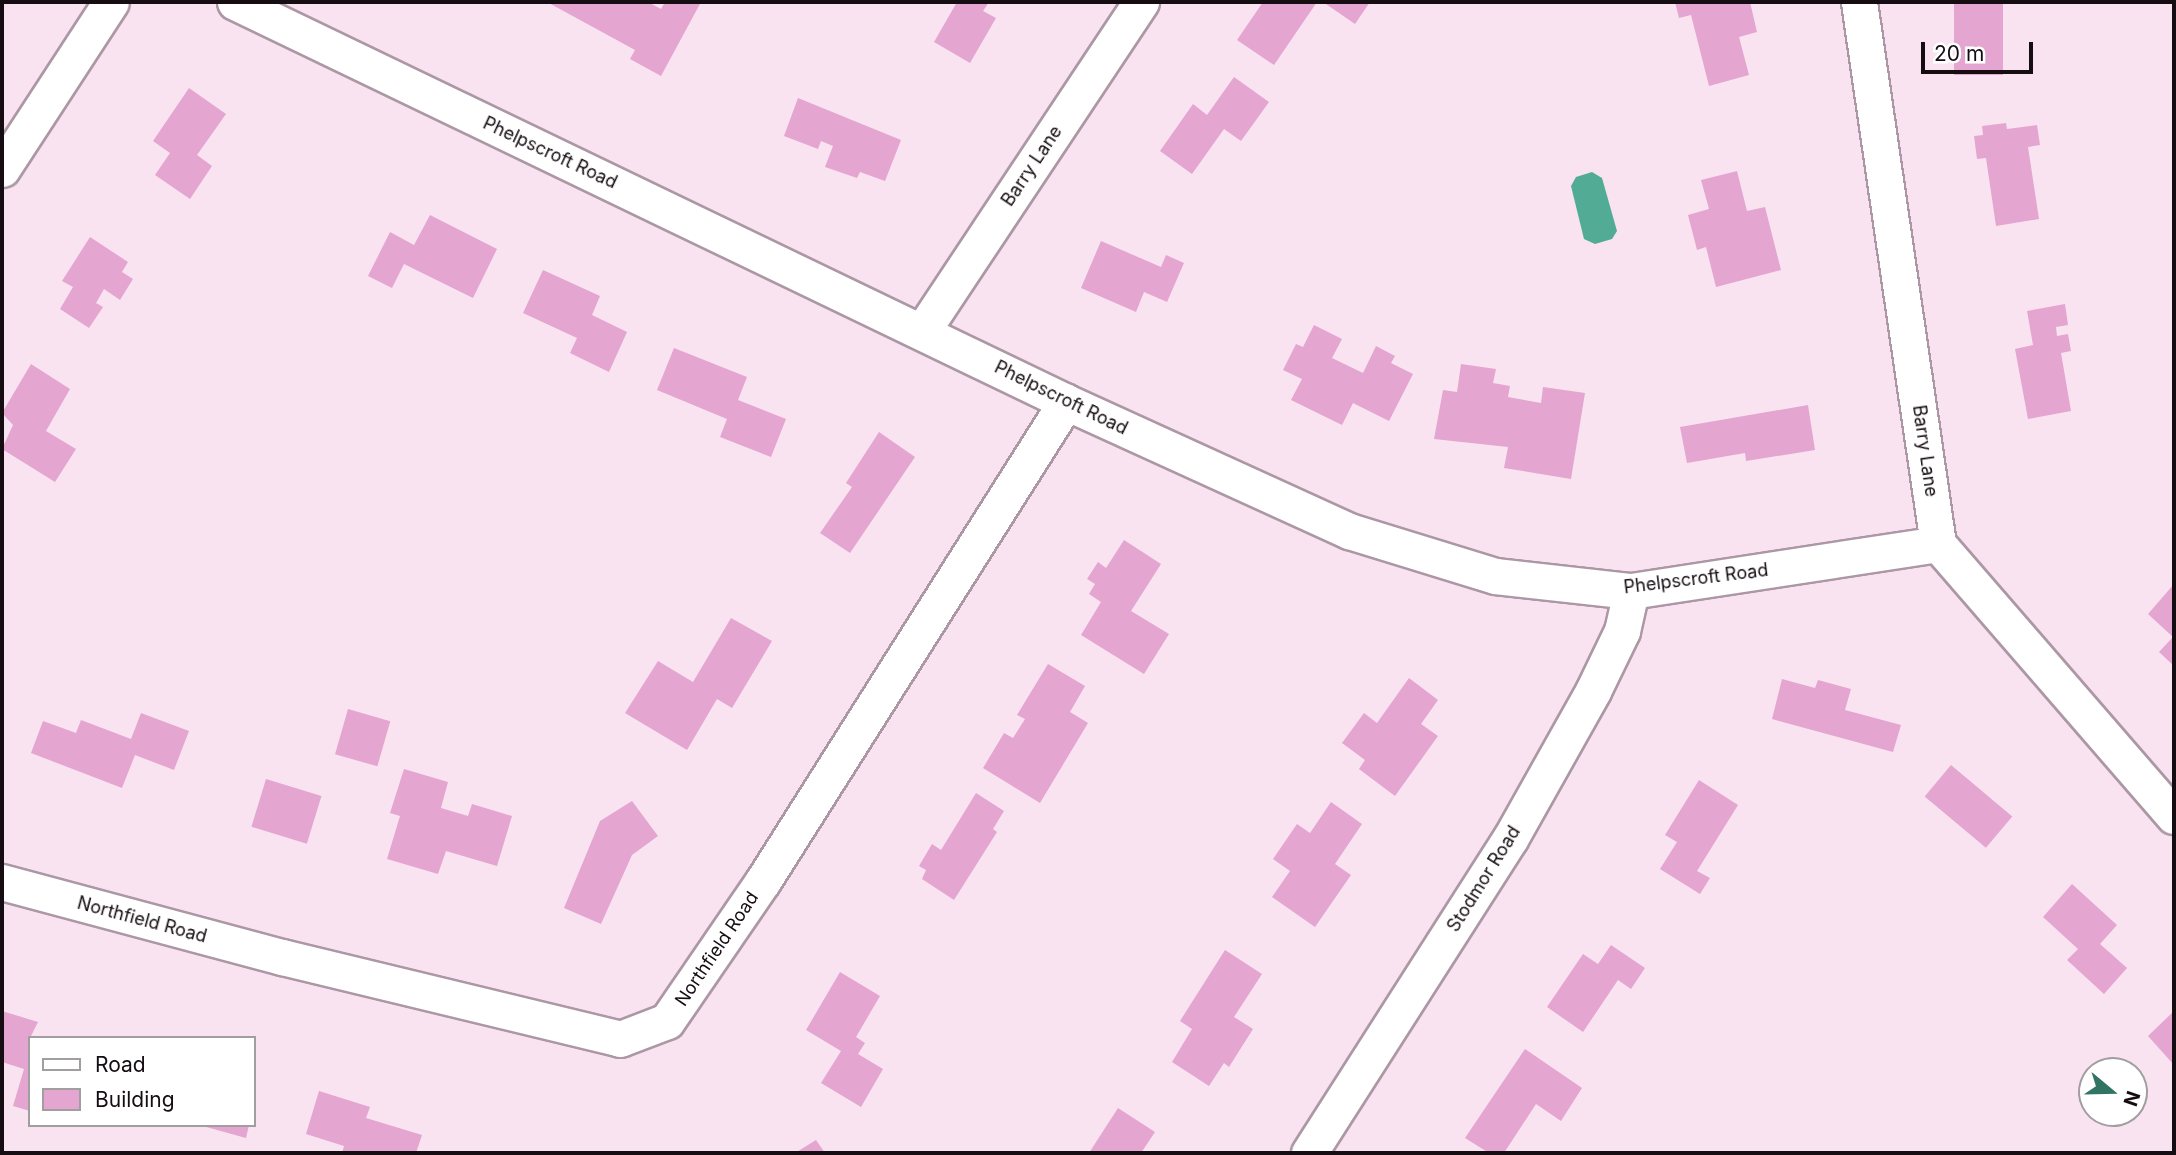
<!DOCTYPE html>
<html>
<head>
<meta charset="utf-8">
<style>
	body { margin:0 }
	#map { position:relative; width:2176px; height:1155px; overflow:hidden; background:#f9e3f1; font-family:Inter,sans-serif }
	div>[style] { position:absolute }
	.water>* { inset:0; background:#52ab95 }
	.building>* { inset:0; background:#e4a5d0; transform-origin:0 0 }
	.roads { filter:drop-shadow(2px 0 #ac97a5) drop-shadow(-2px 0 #ac97a5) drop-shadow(0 2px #ac97a5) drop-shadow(0 -2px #ac97a5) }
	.minor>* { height:35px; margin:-17.5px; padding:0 17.5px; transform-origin:17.5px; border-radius:17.5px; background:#fff }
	span { translate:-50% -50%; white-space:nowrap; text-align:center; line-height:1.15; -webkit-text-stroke:5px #fff; paint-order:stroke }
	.street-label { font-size:18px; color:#150d12 }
	.frame { position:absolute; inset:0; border:4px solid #150d12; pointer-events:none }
	.legend { position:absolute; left:28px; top:1036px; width:228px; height:91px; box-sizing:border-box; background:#fff; border:2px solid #a19ea0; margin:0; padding:9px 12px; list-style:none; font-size:21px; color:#150d12 }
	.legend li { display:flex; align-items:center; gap:14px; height:35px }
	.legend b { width:35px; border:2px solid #a19ea0 }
	.north { position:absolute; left:2078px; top:1057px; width:70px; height:70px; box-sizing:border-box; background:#fff; border:2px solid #a19ea0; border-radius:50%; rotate:109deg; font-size:19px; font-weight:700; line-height:28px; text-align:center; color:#150d12 }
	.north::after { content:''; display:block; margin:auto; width:24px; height:32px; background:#327464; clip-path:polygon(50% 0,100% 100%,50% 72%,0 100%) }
	.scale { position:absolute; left:1921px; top:42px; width:112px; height:32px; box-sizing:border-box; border:4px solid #150d12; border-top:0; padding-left:9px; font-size:21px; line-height:24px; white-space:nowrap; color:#150d12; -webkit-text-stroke:5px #fff; paint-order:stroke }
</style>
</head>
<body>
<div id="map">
	<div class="water">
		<div style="clip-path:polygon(1592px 172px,1602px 178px,1617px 231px,1612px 239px,1595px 244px,1584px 239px,1571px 186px,1576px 177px)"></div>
	</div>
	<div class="building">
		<div style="clip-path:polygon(547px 2px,648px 2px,661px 9px,665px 2px,701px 2px,661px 76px,630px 59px,635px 50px)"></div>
		<div style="clip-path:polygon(957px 2px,989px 2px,983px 11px,996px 18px,970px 63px,934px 42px)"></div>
		<div style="clip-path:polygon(1263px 2px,1317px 2px,1274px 65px,1237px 40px)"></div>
		<div style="clip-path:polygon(1323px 2px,1370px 2px,1355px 24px)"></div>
		<div style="clip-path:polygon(1675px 2px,1750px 2px,1757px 32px,1739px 37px,1749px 75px,1709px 86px,1691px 15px,1679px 18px)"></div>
		<div style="left:1954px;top:2px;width:49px;height:73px"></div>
		<div style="clip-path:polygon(1234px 77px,1269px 102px,1241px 141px,1224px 129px,1192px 174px,1160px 151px,1193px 104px,1207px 115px)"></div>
		<div style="clip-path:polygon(189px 88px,226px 114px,197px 155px,212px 166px,190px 199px,155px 175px,170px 153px,153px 141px)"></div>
		<div style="clip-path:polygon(798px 98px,901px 140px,885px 181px,860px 172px,857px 178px,825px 167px,833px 146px,821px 141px,818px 149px,784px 136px)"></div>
		<div style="clip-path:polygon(2006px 123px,2007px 129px,2037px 125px,2040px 145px,2028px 147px,2039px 219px,1996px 226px,1986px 158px,1977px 159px,1974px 136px,1983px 135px,1982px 126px)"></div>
		<div style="clip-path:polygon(1737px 171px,1747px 211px,1765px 207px,1781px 270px,1716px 287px,1706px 247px,1697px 250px,1688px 215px,1709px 209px,1701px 180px)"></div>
		<div style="clip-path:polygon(430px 215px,497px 249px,473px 298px,404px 264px,392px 288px,368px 276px,390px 232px,414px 245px)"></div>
		<div style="clip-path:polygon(90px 237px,128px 262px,122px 272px,133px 279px,120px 300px,104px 289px,96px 303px,103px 307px,89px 328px,60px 309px,73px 287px,62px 281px)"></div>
		<div style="clip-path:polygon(1101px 241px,1161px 267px,1166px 255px,1184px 263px,1167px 302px,1144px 292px,1136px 312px,1081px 288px)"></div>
		<div style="clip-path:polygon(543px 270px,600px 296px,592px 315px,627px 332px,609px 372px,570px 353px,577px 338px,523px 313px)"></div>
		<div style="clip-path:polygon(2065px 304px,2068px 325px,2056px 327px,2057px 336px,2068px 334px,2071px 351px,2061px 353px,2071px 411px,2028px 419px,2015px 349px,2033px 345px,2027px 311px)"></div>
		<div style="clip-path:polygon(1314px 325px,1342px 339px,1332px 358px,1363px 373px,1376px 346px,1395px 356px,1391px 363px,1413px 374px,1389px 421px,1353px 403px,1342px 425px,1291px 400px,1302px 379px,1283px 370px,1296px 344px,1303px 347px)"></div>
		<div style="clip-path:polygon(674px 348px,747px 377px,738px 400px,786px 419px,771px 457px,720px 437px,727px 419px,657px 390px)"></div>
		<div style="clip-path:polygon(31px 364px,70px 389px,46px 431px,76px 449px,55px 482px,2px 449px,13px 425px,2px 413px)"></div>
		<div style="clip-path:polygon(1461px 364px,1496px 369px,1493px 383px,1510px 386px,1508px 397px,1541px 403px,1543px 387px,1585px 393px,1571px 479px,1504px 468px,1508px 447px,1434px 439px,1443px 390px,1457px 392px)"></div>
		<div style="clip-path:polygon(1808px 405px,1815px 450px,1746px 461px,1745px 453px,1687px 463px,1680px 427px)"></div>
		<div style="clip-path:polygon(879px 432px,915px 457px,850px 553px,820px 533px,852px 487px,846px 483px)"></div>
		<div style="clip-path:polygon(1124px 540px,1161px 564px,1131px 611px,1169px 634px,1144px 674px,1081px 635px,1101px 602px,1089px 594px,1095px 584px,1087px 579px,1098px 562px,1106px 568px)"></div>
		<div style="clip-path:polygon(2174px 584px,2174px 666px,2159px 652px,2173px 637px,2148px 614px)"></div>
		<div style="clip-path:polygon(731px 618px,772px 641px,732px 708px,717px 699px,687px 750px,625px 713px,658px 661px,693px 682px)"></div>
		<div style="clip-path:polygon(1048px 664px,1085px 686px,1070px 712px,1088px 723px,1040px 803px,983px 768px,1004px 733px,1013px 738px,1025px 719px,1017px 715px)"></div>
		<div style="clip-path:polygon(1409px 678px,1438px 700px,1421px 724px,1438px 736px,1395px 796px,1359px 769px,1365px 760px,1342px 743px,1364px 713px,1377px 723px)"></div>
		<div style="clip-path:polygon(1782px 679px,1815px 688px,1818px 680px,1851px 689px,1845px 710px,1901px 725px,1893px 752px,1772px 719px)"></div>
		<div style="left:348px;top:709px;width:44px;height:47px;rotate:16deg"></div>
		<div style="clip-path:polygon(141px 713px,189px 731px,174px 770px,135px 755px,122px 788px,31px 753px,43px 721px,76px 733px,81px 720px,131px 739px)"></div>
		<div style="left:1951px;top:765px;width:80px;height:41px;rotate:40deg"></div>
		<div style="clip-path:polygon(404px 769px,448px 782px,441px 808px,468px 816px,472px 804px,512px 816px,497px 866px,446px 851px,438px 874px,387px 859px,400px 816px,390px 813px)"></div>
		<div style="left:266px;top:779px;width:58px;height:50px;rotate:17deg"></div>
		<div style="clip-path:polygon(1699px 780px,1738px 805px,1697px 871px,1710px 878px,1700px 894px,1660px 869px,1677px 842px,1665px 835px)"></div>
		<div style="clip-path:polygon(976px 793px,1004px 811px,993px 829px,997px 832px,954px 900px,922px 879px,926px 870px,919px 866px,932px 844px,941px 850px)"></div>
		<div style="clip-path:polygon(632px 801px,658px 836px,632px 855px,601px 924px,564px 908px,600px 821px)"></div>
		<div style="clip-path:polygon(1331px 802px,1362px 824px,1335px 864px,1351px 875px,1315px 927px,1272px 897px,1290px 871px,1273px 859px,1297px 824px,1310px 833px)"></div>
		<div style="clip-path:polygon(2072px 884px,2117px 925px,2100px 944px,2127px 968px,2104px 994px,2067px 960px,2078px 949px,2043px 917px)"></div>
		<div style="clip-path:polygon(1611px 945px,1645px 968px,1631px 989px,1618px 980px,1583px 1032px,1547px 1007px,1583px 954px,1598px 964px)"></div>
		<div style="clip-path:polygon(1225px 950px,1262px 974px,1234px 1017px,1253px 1029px,1229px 1067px,1224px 1063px,1209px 1086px,1172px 1062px,1192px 1029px,1180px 1021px)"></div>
		<div style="clip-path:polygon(840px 972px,880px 996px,856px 1037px,865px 1043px,858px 1054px,883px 1069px,861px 1107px,821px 1083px,841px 1051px,806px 1030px)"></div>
		<div style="clip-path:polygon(2px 1011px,38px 1022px,30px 1038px,30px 1111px,13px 1106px,24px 1069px,2px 1062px)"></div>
		<div style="clip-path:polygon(2174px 1011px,2174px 1065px,2148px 1036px)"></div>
		<div style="clip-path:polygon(1525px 1049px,1582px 1088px,1561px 1121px,1536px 1104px,1504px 1153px,1489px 1153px,1465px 1138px)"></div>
		<div style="clip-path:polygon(319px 1091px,370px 1107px,366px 1118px,422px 1135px,416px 1153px,342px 1153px,344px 1146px,306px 1134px)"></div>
		<div style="clip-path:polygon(1118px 1108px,1155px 1132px,1141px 1153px,1089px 1153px)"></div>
		<div style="clip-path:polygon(199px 1125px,249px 1125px,246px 1138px)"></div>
		<div style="clip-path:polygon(816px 1140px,825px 1153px,795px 1153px)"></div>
	</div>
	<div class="roads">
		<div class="minor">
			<div style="left:235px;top:2px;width:922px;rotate:25.7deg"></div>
			<div style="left:1066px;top:402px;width:311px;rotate:24.5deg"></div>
			<div style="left:1349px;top:531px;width:153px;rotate:17.1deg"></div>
			<div style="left:1495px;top:576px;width:137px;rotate:6.3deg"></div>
			<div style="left:1631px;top:591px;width:311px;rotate:-8.7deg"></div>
			<div style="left:1859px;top:2px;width:548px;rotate:81.71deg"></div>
			<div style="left:1938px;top:544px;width:360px;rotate:49.1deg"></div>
			<div style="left:2px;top:169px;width:199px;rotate:-56.9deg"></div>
			<div style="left:923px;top:330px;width:394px;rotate:-56.4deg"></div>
			<div style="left:2px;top:882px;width:290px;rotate:15deg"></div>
			<div style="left:282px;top:957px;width:348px;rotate:13.6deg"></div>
			<div style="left:620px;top:1039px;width:50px;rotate:-21deg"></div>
			<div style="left:667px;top:1021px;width:170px;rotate:-55.6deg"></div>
			<div style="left:763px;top:881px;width:567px;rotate:-57.68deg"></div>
			<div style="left:1309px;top:1153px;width:373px;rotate:-57.4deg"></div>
			<div style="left:1510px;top:839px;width:170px;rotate:-60.7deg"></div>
			<div style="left:1593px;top:691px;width:67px;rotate:-64.2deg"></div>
			<div style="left:1622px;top:631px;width:41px;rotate:-77.3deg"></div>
		</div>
	</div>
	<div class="street-label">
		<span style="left:550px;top:153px;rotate:25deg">Phelpscroft Road</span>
		<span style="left:1032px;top:166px;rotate:-56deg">Barry Lane</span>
		<span style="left:1061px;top:398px;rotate:26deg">Phelpscroft Road</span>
		<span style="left:1925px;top:451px;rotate:82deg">Barry Lane</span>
		<span style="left:1696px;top:579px;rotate:-7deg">Phelpscroft Road</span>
		<span style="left:1484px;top:879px;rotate:-58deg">Stodmor Road</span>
		<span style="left:142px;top:920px;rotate:15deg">Northfield Road</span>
		<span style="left:717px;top:949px;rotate:-56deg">Northfield Road</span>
	</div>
	<div class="frame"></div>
	<ul class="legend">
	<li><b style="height:9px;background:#fff"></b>Road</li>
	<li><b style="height:19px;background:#e4a5d0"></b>Building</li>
	</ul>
	<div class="north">N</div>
	<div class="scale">20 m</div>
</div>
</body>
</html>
